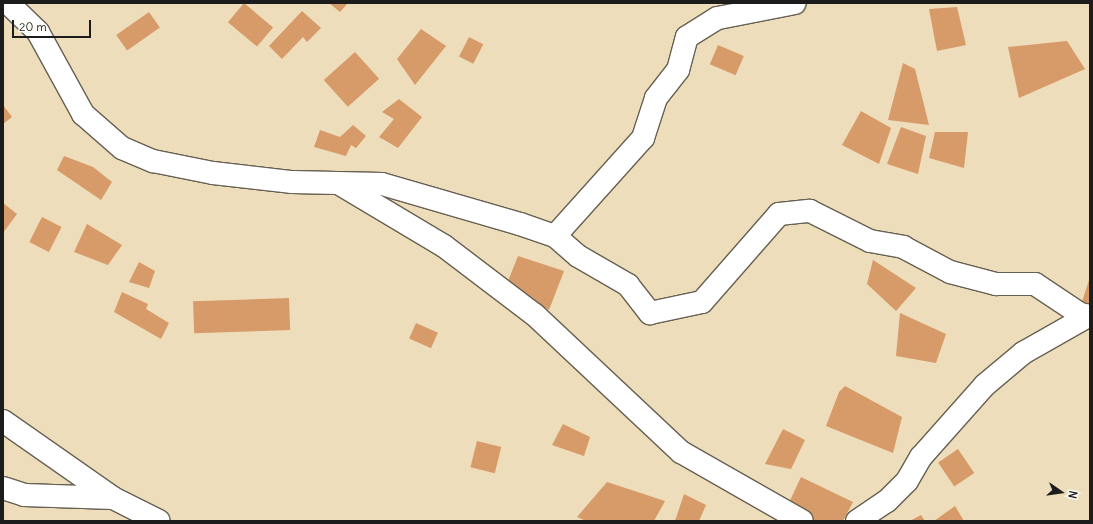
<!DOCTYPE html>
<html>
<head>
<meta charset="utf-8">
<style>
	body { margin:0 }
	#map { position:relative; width:1093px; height:524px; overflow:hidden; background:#eeddba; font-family:Delius,sans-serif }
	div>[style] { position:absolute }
	.building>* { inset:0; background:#d79a69; transform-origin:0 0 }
	.roads { filter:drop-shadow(1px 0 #666053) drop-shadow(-1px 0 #666053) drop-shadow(0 1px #666053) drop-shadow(0 -1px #666053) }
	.minor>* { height:22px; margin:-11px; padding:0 11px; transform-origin:11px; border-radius:11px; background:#fff }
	span { translate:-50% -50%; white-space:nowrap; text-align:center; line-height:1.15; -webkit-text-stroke:4px #fdfcf7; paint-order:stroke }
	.frame { position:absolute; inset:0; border:4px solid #1c1c1c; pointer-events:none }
	.north { position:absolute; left:1041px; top:472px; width:40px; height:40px; -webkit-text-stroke:3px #fdfcf7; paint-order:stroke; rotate:103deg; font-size:11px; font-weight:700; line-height:16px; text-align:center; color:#1c1c1c }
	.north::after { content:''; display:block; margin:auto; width:14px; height:18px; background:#1c1c1c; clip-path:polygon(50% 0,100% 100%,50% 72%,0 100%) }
	.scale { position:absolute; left:12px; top:20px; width:79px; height:18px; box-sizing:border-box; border:2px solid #1c1c1c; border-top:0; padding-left:5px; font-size:12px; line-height:14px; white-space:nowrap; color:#1c1c1c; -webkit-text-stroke:3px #fdfcf7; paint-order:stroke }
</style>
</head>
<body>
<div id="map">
	<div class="building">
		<div style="left:244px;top:3px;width:38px;height:25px;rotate:40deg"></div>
		<div style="clip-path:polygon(329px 3px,348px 3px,340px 12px)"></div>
		<div style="clip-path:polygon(957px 7px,966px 45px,937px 51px,929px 9px)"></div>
		<div style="clip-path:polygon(302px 11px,321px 28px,307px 42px,303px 37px,282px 59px,269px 46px)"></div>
		<div style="left:149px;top:12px;width:19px;height:40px;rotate:55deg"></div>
		<div style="clip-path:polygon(421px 29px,446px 46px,415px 85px,397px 59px)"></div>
		<div style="left:469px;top:37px;width:16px;height:22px;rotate:27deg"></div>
		<div style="clip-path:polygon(1067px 41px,1085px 69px,1019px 98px,1008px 47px)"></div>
		<div style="left:718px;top:45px;width:28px;height:21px;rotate:23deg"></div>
		<div style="left:355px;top:52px;width:36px;height:42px;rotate:48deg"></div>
		<div style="clip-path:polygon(903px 63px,915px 69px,929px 125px,888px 120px)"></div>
		<div style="clip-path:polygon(399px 99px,422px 117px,398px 148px,379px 137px,394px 119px,382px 112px)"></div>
		<div style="clip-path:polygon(3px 105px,12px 117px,3px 124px)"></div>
		<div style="clip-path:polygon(861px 111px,891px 128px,879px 164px,842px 145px)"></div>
		<div style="clip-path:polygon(353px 125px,366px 136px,356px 148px,351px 145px,346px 156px,314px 147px,320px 130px,340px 137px)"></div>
		<div style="clip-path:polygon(901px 127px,926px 136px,918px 174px,887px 164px)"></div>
		<div style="clip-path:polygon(935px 132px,968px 132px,964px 168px,929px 158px)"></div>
		<div style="clip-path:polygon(64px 156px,93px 167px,112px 182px,101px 200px,57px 170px)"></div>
		<div style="clip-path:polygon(3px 203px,17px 214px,3px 233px)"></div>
		<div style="left:42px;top:217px;width:22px;height:28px;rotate:27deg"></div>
		<div style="clip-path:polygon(87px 224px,122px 245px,108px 265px,74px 252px)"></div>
		<div style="clip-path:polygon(518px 256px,564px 271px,549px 310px,506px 286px)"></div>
		<div style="clip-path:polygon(873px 260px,916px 288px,896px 311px,867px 284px)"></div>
		<div style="clip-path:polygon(139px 262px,155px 271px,149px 288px,129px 282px)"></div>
		<div style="clip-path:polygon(1090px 277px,1090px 308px,1081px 305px)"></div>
		<div style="clip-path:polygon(122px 292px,148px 304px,146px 309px,169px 323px,161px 339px,114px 312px)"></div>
		<div style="left:289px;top:298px;width:32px;height:96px;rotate:88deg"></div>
		<div style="clip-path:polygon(900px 313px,946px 334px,936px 363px,896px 356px)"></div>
		<div style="left:416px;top:323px;width:24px;height:17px;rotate:24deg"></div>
		<div style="clip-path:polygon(845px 386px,902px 417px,893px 453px,826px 426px,839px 392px)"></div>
		<div style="clip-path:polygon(563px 424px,590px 437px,584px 456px,552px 445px)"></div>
		<div style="clip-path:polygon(783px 429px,805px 440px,791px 469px,765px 464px)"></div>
		<div style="left:477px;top:441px;width:25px;height:27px;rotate:14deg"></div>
		<div style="left:958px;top:449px;width:29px;height:24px;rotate:56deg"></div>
		<div style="clip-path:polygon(801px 477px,853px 502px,843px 521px,816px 521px,787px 507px)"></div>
		<div style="clip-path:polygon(607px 482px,665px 501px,654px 521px,586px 521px,577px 517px)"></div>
		<div style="clip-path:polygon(684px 494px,706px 505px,699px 521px,675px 521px)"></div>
		<div style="clip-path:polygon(955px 506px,964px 521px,934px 521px)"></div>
		<div style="clip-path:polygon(921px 515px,925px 521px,910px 521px)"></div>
	</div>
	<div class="roads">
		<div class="minor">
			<div style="left:8px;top:3px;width:42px;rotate:44deg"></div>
			<div style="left:38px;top:32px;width:94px;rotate:61.2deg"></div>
			<div style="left:83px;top:114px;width:52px;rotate:41.1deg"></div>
			<div style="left:122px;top:148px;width:34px;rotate:23deg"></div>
			<div style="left:153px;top:161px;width:61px;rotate:11.3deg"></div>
			<div style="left:213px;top:173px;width:80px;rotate:6.5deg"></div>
			<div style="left:292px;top:182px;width:90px;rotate:1.3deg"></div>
			<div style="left:382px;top:184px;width:144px;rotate:16.2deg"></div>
			<div style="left:520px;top:224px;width:37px;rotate:19deg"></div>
			<div style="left:555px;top:236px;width:30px;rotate:41deg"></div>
			<div style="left:578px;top:256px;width:58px;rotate:30.1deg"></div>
			<div style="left:628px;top:285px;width:36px;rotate:52deg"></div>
			<div style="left:650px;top:313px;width:53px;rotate:-11.9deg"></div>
			<div style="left:702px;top:302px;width:117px;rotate:-48.8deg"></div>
			<div style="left:779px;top:214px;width:31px;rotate:-6deg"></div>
			<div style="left:810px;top:211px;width:67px;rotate:26.6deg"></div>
			<div style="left:870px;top:241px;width:34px;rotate:10deg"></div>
			<div style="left:903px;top:247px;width:53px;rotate:28deg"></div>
			<div style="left:950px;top:272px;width:48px;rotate:14.6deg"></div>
			<div style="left:996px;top:284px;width:39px"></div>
			<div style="left:1035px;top:284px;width:54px;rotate:33.7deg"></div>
			<div style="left:1080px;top:314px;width:10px;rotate:11deg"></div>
			<div style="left:340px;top:184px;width:121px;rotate:30.8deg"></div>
			<div style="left:444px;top:246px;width:114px;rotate:37.2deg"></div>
			<div style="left:535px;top:315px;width:200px;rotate:43.2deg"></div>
			<div style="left:681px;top:452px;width:139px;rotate:29.7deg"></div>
			<div style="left:555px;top:236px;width:132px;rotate:-48.1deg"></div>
			<div style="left:643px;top:138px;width:42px;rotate:-72deg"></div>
			<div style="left:656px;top:98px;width:36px;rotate:-52deg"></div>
			<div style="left:678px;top:70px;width:34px;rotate:-75deg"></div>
			<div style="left:687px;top:37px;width:36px;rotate:-32deg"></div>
			<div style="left:718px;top:18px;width:78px;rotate:-11deg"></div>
			<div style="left:3px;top:421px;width:134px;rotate:35deg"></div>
			<div style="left:113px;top:498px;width:51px;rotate:26.6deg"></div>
			<div style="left:3px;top:488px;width:22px;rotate:18deg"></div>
			<div style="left:24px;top:495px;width:89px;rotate:1.9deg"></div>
			<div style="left:857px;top:521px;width:36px;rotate:-34deg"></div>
			<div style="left:887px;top:501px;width:28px;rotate:-45deg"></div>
			<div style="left:907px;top:481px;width:28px;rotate:-60deg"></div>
			<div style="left:921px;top:457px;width:96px;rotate:-48.4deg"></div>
			<div style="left:985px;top:385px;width:50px;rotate:-40.1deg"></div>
			<div style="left:1023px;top:353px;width:75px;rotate:-29.6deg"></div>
		</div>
	</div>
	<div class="frame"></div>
	<div class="north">N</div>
	<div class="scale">20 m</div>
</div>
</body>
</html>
